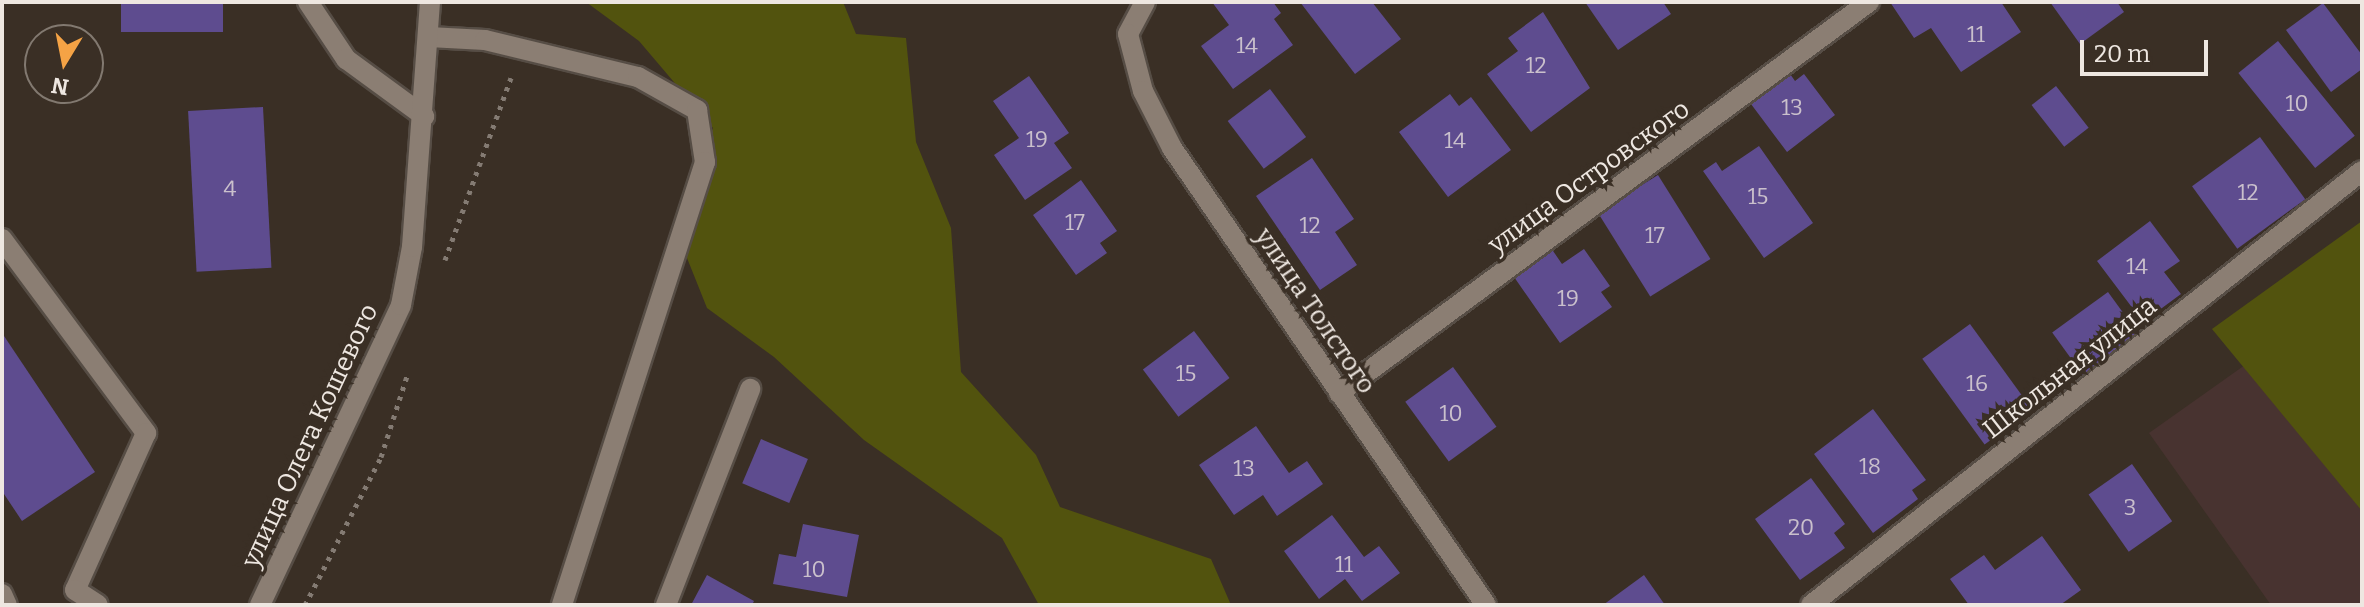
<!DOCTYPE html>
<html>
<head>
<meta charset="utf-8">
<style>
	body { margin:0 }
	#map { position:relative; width:2364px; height:607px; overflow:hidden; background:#3a2f25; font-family:Bitter,serif }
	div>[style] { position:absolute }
	.education>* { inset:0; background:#483330 }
	.green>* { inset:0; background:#52530e }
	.building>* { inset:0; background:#5e4c8f; transform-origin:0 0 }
	.path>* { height:5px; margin-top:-2.5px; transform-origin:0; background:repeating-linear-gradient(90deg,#847b73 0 4px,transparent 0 10px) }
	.roads { filter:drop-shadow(2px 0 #564d45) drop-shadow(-2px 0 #564d45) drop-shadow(0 2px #564d45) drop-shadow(0 -2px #564d45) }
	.minor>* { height:20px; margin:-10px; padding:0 10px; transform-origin:10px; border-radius:10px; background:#8b7e73 }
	span { translate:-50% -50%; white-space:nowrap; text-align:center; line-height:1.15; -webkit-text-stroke:7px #3a2f25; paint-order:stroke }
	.number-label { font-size:22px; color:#cac0cc }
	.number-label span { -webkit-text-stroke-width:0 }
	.street-label { font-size:26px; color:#eee7e1 }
	.frame { position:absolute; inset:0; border:4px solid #eee7e1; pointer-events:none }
	.north { position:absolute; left:24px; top:24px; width:80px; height:80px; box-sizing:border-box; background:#3a2f25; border:2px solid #827970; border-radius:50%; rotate:190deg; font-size:22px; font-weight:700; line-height:32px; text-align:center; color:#eee7e1 }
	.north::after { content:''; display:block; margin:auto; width:28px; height:36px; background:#f5a345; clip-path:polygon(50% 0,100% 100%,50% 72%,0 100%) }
	.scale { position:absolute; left:2080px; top:40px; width:128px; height:36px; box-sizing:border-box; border:4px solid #eee7e1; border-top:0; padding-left:10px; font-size:24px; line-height:28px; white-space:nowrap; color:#eee7e1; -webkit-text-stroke:6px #3a2f25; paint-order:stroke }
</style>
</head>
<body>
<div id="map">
	<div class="education">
		<div style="clip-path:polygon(2362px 282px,2362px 605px,2271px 605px,2149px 433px)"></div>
	</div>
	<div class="green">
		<div style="clip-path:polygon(586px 2px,843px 2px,856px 34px,906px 38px,916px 142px,951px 228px,961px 372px,1036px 455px,1060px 507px,1211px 559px,1231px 605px,1039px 605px,1002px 538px,864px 440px,774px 357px,707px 308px,675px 228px,713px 128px,639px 41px)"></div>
		<div style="clip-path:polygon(2362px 221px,2362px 511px,2212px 329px)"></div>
	</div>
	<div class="building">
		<div style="left:121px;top:2px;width:102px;height:30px"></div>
		<div style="clip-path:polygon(1212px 2px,1273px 2px,1281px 13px,1274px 19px,1293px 45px,1233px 89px,1201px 46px,1229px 25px)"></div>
		<div style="clip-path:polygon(1300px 2px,1372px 2px,1401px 39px,1355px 74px)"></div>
		<div style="clip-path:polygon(1585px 2px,1663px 2px,1671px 14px,1618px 50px)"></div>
		<div style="clip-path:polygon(1890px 2px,2001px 2px,2021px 32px,1961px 72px,1931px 28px,1914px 38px)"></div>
		<div style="clip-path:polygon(2050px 2px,2117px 2px,2124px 12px,2080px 44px)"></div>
		<div style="clip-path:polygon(2323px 3px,2362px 55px,2362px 69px,2331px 92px,2286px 30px)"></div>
		<div style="clip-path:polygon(1543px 12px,1590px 88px,1531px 132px,1487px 74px,1518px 51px,1508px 38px)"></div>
		<div style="left:2278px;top:41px;width:122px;height:51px;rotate:51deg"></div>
		<div style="clip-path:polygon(1788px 71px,1795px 81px,1804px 74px,1835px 115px,1787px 152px,1748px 100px)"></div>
		<div style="clip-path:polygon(1029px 76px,1069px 133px,1054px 143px,1072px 168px,1025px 200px,994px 155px,1019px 138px,993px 101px)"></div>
		<div style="left:2056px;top:86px;width:53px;height:31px;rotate:52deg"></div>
		<div style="left:1270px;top:89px;width:60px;height:53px;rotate:53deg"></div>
		<div style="clip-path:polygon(1450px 94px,1459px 106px,1471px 97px,1511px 150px,1448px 197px,1399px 132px)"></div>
		<div style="left:263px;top:107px;width:161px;height:75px;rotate:87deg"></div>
		<div style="left:2260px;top:137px;width:77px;height:84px;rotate:54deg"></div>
		<div style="clip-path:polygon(1759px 146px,1813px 223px,1764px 258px,1703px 171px,1716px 162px,1722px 171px)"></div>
		<div style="clip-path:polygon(1312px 158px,1354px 219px,1335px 232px,1357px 265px,1320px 290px,1256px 196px)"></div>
		<div style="left:1658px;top:175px;width:99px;height:71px;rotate:58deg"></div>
		<div style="clip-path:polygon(1081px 180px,1117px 231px,1100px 243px,1107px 253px,1076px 275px,1033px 215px)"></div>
		<div style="clip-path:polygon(2150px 221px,2180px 261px,2164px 272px,2181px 294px,2143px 322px,2097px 261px)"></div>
		<div style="clip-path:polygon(1551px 248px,1562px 264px,1584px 249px,1610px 286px,1601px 292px,1612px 307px,1560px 343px,1512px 274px)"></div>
		<div style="left:2108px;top:292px;width:57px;height:69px;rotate:54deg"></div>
		<div style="left:1970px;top:324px;width:106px;height:59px;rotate:54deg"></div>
		<div style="left:1194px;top:331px;width:59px;height:64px;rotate:53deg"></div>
		<div style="clip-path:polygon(2px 333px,95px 472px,22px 521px,2px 491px)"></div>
		<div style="left:1453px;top:367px;width:74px;height:59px;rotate:54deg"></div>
		<div style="clip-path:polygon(1873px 409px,1926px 480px,1912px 490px,1918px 499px,1873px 533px,1814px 454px)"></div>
		<div style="clip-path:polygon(1256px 426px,1289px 473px,1307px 461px,1323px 484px,1277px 516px,1263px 495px,1234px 515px,1199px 465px)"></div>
		<div style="left:761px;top:439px;width:51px;height:48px;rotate:23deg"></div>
		<div style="left:2132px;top:464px;width:70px;height:53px;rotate:55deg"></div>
		<div style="clip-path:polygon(1811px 478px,1845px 524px,1834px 533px,1845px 548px,1800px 580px,1755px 519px)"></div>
		<div style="clip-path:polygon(1332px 515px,1364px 557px,1379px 546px,1400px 573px,1362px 601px,1345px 579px,1319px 599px,1284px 551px)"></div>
		<div style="clip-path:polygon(803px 524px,859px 535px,847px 597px,773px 584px,779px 554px,796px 557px)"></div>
		<div style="clip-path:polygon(2042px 536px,2081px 590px,2060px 605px,1969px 605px,1950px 579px,1984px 555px,1995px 570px)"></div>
		<div style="clip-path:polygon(707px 575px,754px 601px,752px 605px,691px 605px)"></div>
		<div style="clip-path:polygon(1644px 575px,1665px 605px,1603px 605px)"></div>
	</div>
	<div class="path">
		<div style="left:445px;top:260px;width:194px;rotate:-70.1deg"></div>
		<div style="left:305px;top:605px;width:166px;rotate:-62.8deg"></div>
		<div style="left:381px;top:457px;width:85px;rotate:-72.2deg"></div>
	</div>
	<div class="roads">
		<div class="minor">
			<div style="left:308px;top:2px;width:69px;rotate:56.3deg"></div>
			<div style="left:346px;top:59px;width:97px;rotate:36.2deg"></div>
			<div style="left:1145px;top:2px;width:36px;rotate:118deg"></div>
			<div style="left:1128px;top:34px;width:59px;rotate:75.3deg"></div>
			<div style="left:1143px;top:91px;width:64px;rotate:63deg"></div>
			<div style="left:1172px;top:148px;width:554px;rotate:55.51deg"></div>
			<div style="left:429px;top:37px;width:56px;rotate:3.1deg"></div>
			<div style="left:485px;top:40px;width:157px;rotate:13.6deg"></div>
			<div style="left:638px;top:77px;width:68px;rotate:29.2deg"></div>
			<div style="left:697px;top:110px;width:53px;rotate:81.3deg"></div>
			<div style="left:705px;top:162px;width:466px;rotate:107.9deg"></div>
			<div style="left:2px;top:239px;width:242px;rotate:53.4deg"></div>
			<div style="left:146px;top:433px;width:172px;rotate:114.3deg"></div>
			<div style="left:75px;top:590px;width:27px;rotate:33deg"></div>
			<div style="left:1339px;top:393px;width:659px;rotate:-36.42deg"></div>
			<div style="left:2px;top:594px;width:12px;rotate:66deg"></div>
			<div style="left:260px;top:605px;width:331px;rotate:-64.8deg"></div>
			<div style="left:401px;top:305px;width:59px;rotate:-79.3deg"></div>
			<div style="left:412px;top:247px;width:246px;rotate:-85.8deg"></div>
			<div style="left:666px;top:605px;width:232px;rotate:-68.7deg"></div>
			<div style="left:1811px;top:605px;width:701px;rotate:-38.23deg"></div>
		</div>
	</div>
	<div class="number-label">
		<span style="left:1976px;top:35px">11</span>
		<span style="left:1247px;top:46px">14</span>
		<span style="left:1536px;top:66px">12</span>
		<span style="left:2297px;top:104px">10</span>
		<span style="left:1792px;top:108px">13</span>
		<span style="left:1037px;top:140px">19</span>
		<span style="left:1455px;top:141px">14</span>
		<span style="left:230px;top:189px">4</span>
		<span style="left:2248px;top:193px">12</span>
		<span style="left:1758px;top:197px">15</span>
		<span style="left:1075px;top:223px">17</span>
		<span style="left:1310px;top:226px">12</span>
		<span style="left:1655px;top:236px">17</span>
		<span style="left:2137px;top:267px">14</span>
		<span style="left:1568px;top:299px">19</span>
		<span style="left:1186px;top:374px">15</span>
		<span style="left:1977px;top:384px">16</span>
		<span style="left:1451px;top:414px">10</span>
		<span style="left:1870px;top:467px">18</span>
		<span style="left:1244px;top:469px">13</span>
		<span style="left:2130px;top:508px">3</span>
		<span style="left:1801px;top:528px">20</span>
		<span style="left:1344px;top:565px">11</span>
		<span style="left:814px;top:570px">10</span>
	</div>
	<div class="street-label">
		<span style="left:1589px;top:177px;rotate:-36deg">улица Островского</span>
		<span style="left:1315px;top:311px;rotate:56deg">улица Толстого</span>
		<span style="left:2070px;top:368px;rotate:-38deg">Школьная улица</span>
		<span style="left:310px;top:436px;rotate:-65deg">улица Олега Кошевого</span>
	</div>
	<div class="frame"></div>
	<div class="north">N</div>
	<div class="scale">20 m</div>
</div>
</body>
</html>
